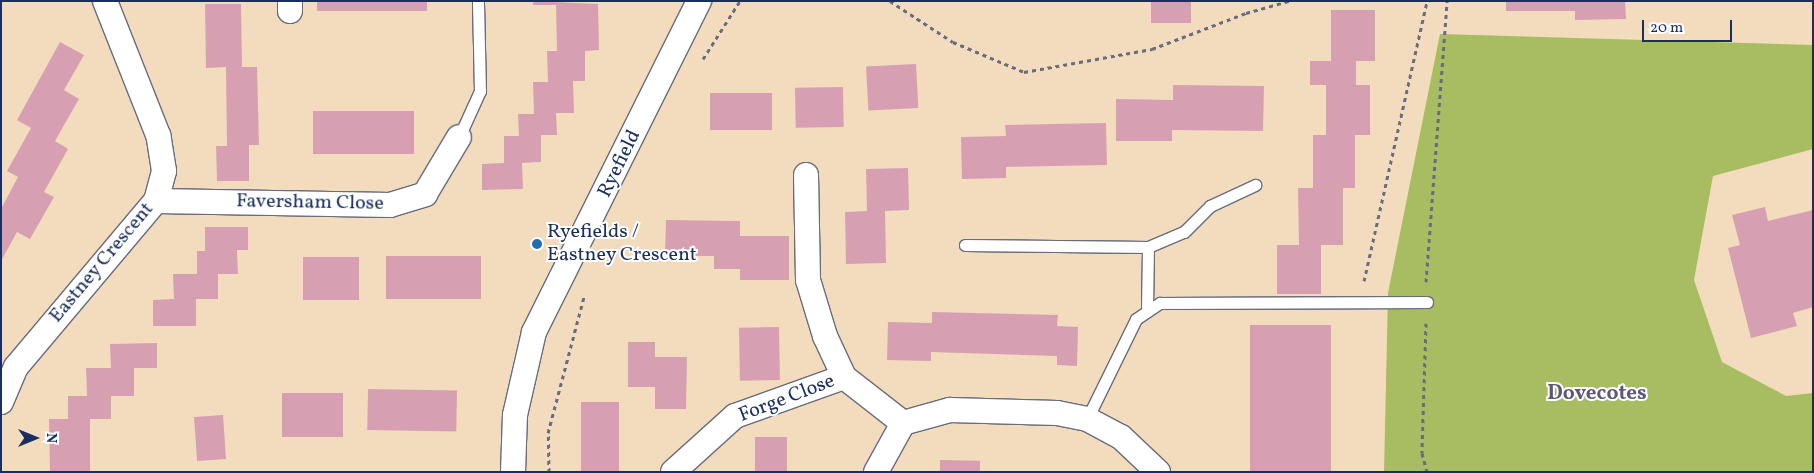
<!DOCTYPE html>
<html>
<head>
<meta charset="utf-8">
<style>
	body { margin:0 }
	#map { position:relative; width:1814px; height:473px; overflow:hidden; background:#f3dcbd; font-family:Vollkorn,serif }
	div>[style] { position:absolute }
	.green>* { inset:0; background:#a8bd61 }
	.building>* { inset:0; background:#d7a0b2; transform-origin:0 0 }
	.path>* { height:3px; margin-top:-1.5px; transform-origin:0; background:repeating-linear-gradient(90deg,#676c7f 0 4px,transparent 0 8px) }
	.roads { filter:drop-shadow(1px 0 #676c7f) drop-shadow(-1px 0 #676c7f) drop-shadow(0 1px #676c7f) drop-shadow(0 -1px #676c7f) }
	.service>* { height:11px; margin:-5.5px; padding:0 5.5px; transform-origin:5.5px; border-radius:5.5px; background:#fff }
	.minor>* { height:24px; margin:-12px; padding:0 12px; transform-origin:12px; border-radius:12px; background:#fff }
	.dots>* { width:14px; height:14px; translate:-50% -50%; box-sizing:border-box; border:2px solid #fff; border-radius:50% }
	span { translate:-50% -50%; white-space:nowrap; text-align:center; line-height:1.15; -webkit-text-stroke:4px #fff; paint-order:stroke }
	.street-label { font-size:20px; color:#1b2f5e }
	.poi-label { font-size:20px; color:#1b2f5e }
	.left { translate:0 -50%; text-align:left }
	.neighbourhood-label { font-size:21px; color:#5d577b; font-weight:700 }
	.frame { position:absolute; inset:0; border:2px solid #1b2f5e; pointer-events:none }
	.north { position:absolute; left:10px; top:413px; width:50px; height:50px; -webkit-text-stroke:4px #fff; paint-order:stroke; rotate:90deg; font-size:14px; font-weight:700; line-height:20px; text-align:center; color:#1b2f5e }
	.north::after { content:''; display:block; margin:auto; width:18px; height:22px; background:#1b2f5e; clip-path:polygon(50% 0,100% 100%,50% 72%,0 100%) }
	.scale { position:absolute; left:1642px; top:20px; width:90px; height:22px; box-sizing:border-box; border:2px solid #1b2f5e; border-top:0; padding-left:6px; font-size:15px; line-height:18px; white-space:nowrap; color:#1b2f5e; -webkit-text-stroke:4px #fff; paint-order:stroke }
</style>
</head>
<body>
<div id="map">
	<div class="green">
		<div style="clip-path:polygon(1440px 34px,1813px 45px,1813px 149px,1713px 176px,1694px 280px,1722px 362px,1786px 396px,1813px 393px,1813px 472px,1384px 472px,1388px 293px)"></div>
	</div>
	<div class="building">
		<div style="left:317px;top:1px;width:110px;height:10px"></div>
		<div style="clip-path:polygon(533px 1px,598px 4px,599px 50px,585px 51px,585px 81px,573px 81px,574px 113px,556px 113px,557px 135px,541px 135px,541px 162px,522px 163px,523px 189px,482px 190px,482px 164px,504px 163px,504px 136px,519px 136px,518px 114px,534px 114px,533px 82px,548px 82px,547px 51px,557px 51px,556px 5px,533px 5px)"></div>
		<div style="left:1151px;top:1px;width:40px;height:22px"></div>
		<div style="clip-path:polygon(1506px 1px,1625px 1px,1626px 19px,1575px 20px,1575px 11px,1506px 11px)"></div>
		<div style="clip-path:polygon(205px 4px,241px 4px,242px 67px,257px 67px,259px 145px,249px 145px,249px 181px,217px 181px,216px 146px,227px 146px,226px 67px,206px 68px)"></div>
		<div style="clip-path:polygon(1331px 10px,1375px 10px,1375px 61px,1356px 61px,1356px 85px,1370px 85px,1370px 135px,1355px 135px,1355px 188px,1343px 188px,1343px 245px,1321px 245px,1321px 294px,1277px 294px,1277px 245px,1299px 245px,1298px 188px,1313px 188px,1313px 135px,1326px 135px,1326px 85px,1310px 85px,1310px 61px,1331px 61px)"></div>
		<div style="clip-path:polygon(60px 42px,84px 55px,64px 90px,79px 99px,55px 141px,68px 149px,44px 192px,54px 197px,30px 239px,17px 232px,1px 261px,1px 209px,18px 177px,7px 171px,31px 128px,17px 120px)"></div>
		<div style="left:916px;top:64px;width:44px;height:50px;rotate:87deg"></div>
		<div style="clip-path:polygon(1173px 85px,1264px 86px,1263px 131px,1172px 130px,1172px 141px,1116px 141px,1116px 99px,1173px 100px)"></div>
		<div style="left:843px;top:87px;width:40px;height:48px;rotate:89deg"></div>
		<div style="left:772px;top:93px;width:37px;height:62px;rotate:90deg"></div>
		<div style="left:414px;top:111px;width:43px;height:101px;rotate:90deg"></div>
		<div style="clip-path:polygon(1106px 123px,1107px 165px,1006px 167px,1006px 178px,962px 179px,961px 137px,1006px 136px,1005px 125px)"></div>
		<div style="clip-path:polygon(908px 168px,909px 210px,885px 211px,886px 263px,846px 264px,845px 212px,867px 211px,866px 169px)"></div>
		<div style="clip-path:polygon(1765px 207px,1768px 221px,1813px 210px,1813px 307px,1793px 313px,1797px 326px,1751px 338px,1728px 248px,1740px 245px,1732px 215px)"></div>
		<div style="clip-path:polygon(666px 220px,740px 221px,740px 236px,789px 236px,789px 280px,740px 280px,740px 269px,714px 269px,714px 256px,665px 256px)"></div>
		<div style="clip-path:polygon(205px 227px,248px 227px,248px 250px,237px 250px,238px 274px,218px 274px,218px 299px,196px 299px,196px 326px,153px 326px,153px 300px,174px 299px,173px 274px,197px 274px,197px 251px,205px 251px)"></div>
		<div style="left:386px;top:256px;width:95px;height:43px"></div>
		<div style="left:303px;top:257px;width:56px;height:43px"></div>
		<div style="clip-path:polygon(932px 312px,1058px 315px,1057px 326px,1078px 327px,1077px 366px,1057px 365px,1057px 356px,931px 352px,931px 361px,887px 360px,888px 322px,932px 323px)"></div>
		<div style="left:1250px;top:325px;width:81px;height:147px"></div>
		<div style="left:779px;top:327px;width:53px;height:40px;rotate:89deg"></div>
		<div style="clip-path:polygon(628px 342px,655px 342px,655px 357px,687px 357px,686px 409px,655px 409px,655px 387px,628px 387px)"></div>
		<div style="clip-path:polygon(157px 343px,157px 368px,134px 368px,134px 396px,111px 396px,111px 419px,90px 419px,90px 471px,50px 471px,49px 419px,68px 419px,68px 396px,87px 396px,86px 368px,111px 368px,110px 344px)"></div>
		<div style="left:368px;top:389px;width:89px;height:41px;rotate:1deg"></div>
		<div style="left:282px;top:393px;width:61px;height:44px"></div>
		<div style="left:581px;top:402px;width:38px;height:70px"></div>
		<div style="left:223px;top:415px;width:44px;height:29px;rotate:86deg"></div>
		<div style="left:755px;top:437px;width:32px;height:35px"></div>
		<div style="left:940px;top:460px;width:40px;height:12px;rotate:1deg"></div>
	</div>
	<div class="path">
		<div style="left:890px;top:1px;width:75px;rotate:33.1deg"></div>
		<div style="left:953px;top:42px;width:77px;rotate:22.9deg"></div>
		<div style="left:1024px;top:72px;width:130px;rotate:-10.2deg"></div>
		<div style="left:1152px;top:49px;width:101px;rotate:-21deg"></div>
		<div style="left:1246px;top:13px;width:45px;rotate:-15.6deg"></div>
		<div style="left:703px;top:59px;width:69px;rotate:-57.5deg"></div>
		<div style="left:1364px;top:281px;width:287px;rotate:-77.3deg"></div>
		<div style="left:1426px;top:282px;width:282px;rotate:-85.7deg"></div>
		<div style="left:1426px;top:323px;width:130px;rotate:91.8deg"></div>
		<div style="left:1422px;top:453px;width:20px;rotate:75deg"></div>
		<div style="left:549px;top:472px;width:39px;rotate:-91deg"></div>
		<div style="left:548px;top:433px;width:141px;rotate:-75.2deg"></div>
	</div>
	<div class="roads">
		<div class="service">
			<div style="left:459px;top:137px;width:51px;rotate:-65.5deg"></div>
			<div style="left:480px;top:91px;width:90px;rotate:-91.3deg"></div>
			<div style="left:965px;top:245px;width:183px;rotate:0.6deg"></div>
			<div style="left:1148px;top:247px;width:39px;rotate:-23deg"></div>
			<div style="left:1184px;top:232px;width:37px;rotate:-45deg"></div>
			<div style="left:1210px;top:206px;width:50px;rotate:-25deg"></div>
			<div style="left:1147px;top:307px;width:60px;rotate:-89deg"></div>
			<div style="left:1087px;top:419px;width:111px;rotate:-63.9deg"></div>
			<div style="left:1136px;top:319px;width:29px;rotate:-34deg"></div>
			<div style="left:1160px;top:303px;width:267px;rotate:-0.2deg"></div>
		</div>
		<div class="minor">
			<div style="left:290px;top:1px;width:10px;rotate:90deg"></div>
			<div style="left:806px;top:175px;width:105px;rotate:88.9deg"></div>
			<div style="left:808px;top:280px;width:59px;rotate:73.1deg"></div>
			<div style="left:825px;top:336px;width:45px;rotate:65.1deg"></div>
			<div style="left:844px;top:377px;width:75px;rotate:37.9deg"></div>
			<div style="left:156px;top:201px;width:234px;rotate:1deg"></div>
			<div style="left:390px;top:205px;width:37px;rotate:-17deg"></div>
			<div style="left:425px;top:194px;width:66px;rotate:-59.2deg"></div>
			<div style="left:1px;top:402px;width:38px;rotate:-67deg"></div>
			<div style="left:16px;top:367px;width:217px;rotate:-49.9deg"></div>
			<div style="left:156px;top:201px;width:31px;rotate:-75deg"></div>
			<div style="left:164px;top:171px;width:36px;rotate:-99deg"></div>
			<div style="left:158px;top:135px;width:144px;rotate:-111.6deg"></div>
			<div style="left:513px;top:472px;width:57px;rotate:-88deg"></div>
			<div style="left:515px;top:415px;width:85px;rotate:-77.1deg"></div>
			<div style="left:534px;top:332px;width:370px;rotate:-63.5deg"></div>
			<div style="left:673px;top:472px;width:84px;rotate:-42.1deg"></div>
			<div style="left:735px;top:416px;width:116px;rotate:-19.7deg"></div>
			<div style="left:876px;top:472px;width:56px;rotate:-61.1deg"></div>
			<div style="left:903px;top:423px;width:49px;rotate:-15.5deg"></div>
			<div style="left:950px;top:410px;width:107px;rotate:1.6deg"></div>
			<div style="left:1057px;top:413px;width:31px;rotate:11deg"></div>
			<div style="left:1087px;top:419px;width:38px;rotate:28deg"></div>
			<div style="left:1121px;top:437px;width:51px;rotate:43.4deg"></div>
		</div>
	</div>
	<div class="dots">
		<div style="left:537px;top:244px;background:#1f6fb2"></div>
	</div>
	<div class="street-label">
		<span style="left:620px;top:164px;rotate:-64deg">Ryefield</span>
		<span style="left:310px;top:203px;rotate:1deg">Faversham Close</span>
		<span style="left:102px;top:263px;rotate:-50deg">Eastney Crescent</span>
		<span style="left:787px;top:399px;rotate:-21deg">Forge Close</span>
	</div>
	<div class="poi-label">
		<span class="left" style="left:547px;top:244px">Ryefields /<br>Eastney Crescent</span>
	</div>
	<div class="neighbourhood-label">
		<span style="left:1597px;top:394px">Dovecotes</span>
	</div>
	<div class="frame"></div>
	<div class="north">N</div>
	<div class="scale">20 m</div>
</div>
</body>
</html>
